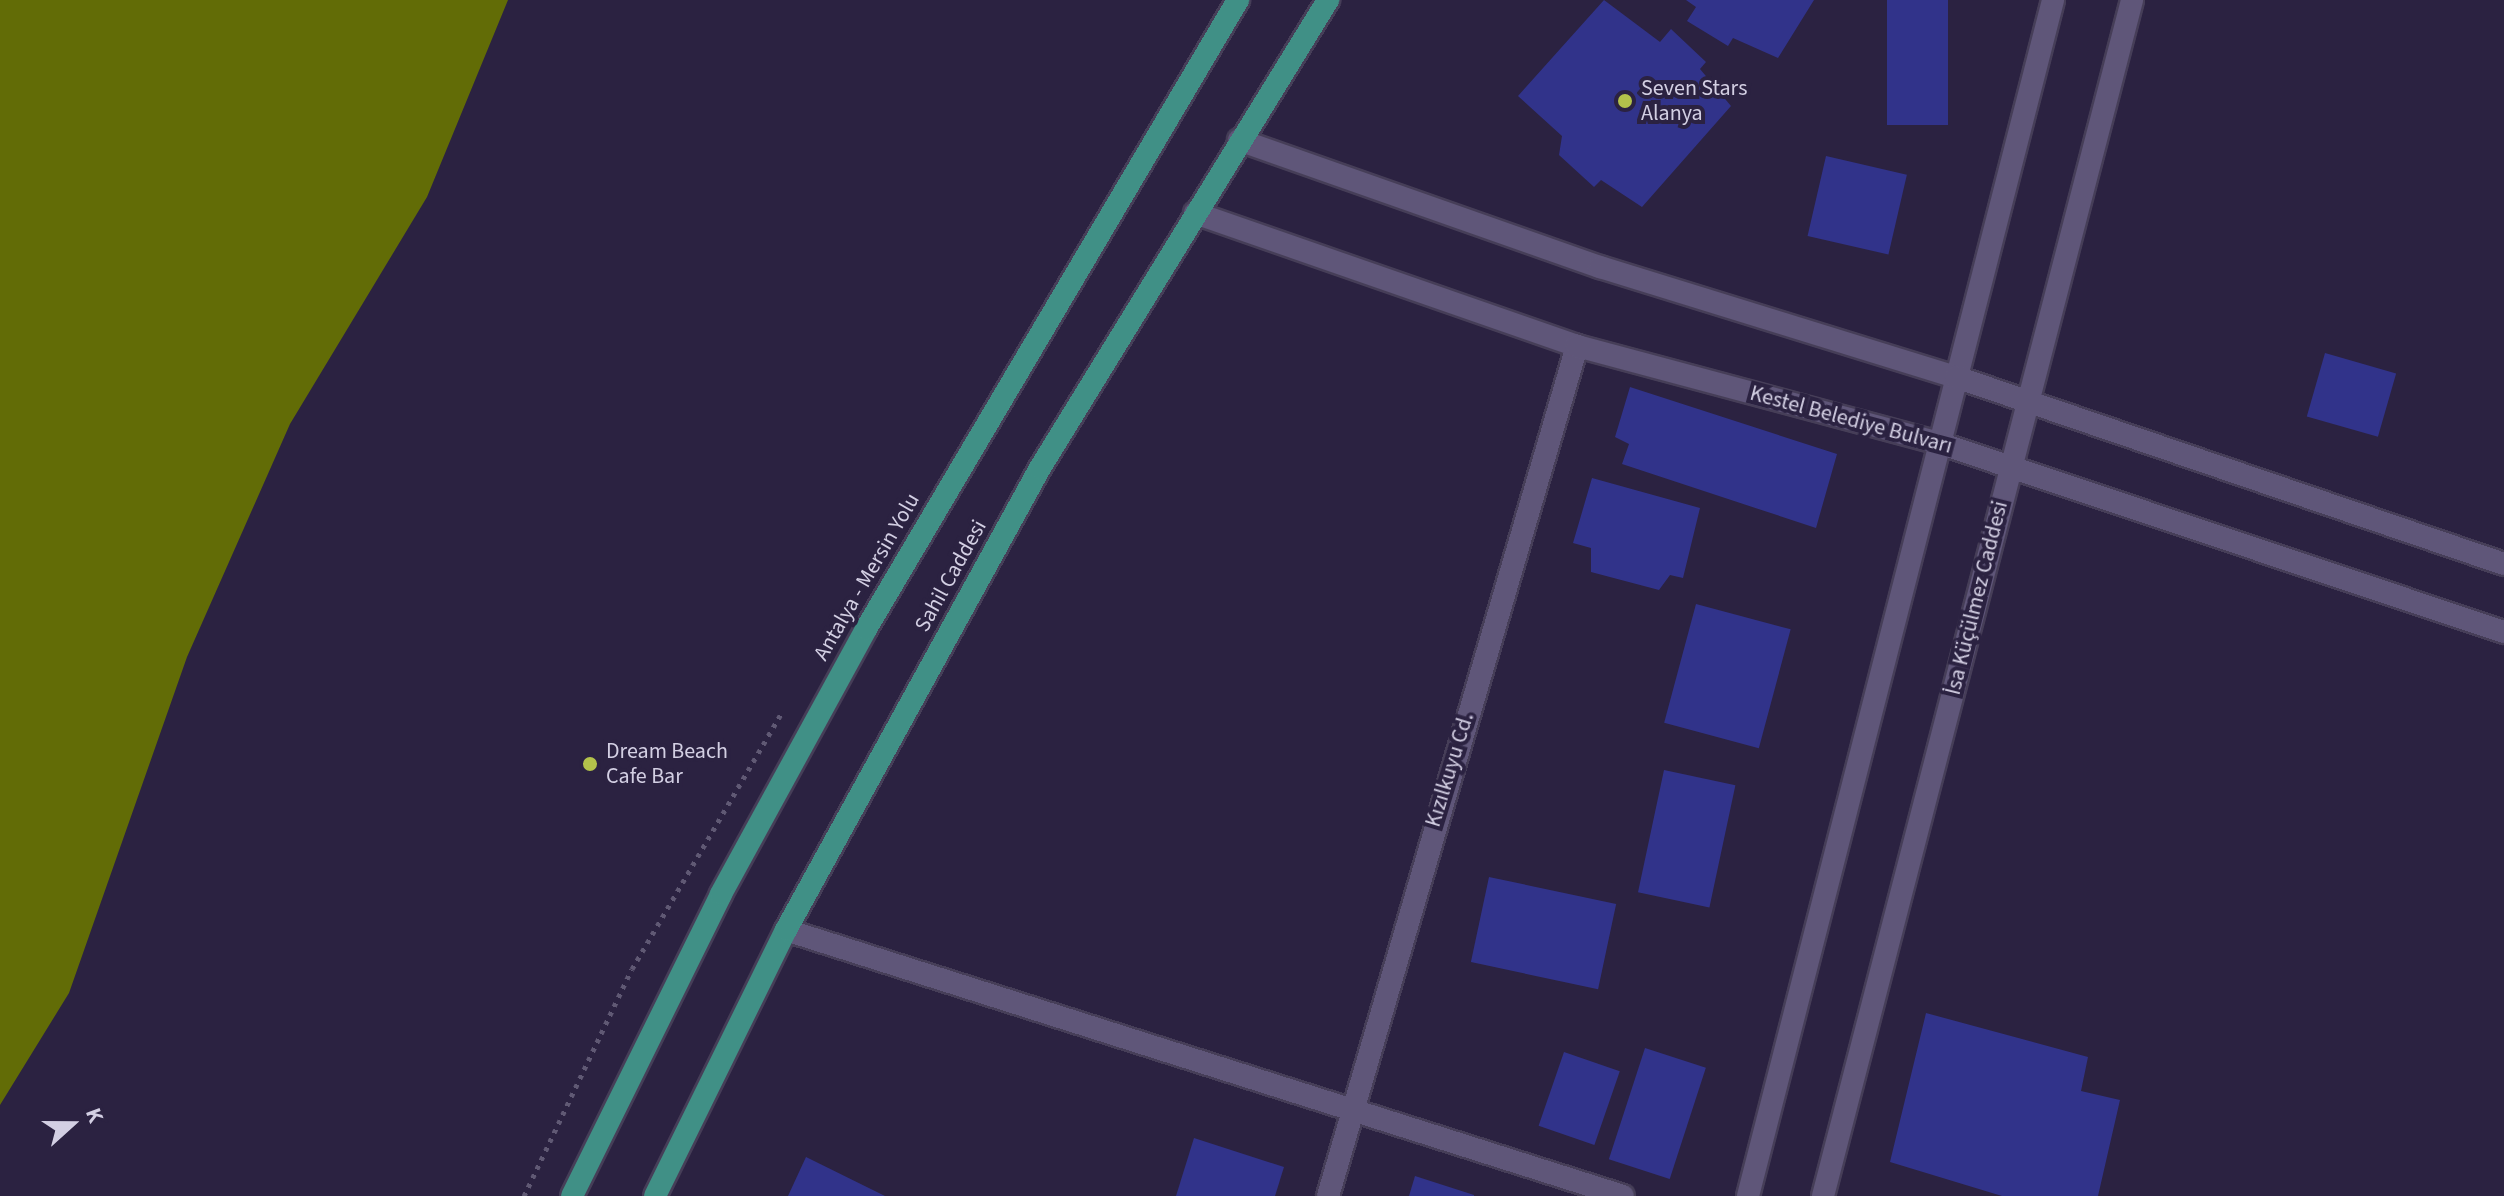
<!DOCTYPE html>
<html>
<head>
<meta charset="utf-8">
<style>
	body { margin:0 }
	#map { position:relative; width:2504px; height:1196px; overflow:hidden; background:#2b2241; font-family:"Source Sans 3",sans-serif }
	div>[style] { position:absolute }
	.water>* { inset:0; background:#626c06 }
	.building>* { inset:0; background:#31338a; transform-origin:0 0 }
	.path>* { height:5px; margin-top:-2.5px; transform-origin:0; background:repeating-linear-gradient(90deg,#605974 0 4px,transparent 0 10px) }
	.roads { filter:drop-shadow(2px 0 #463e58) drop-shadow(-2px 0 #463e58) drop-shadow(0 2px #463e58) drop-shadow(0 -2px #463e58) }
	.minor>* { height:22px; margin:-11px; padding:0 11px; transform-origin:11px; border-radius:11px; background:#5f5679 }
	.tertiary>* { height:22px; margin:-11px; padding:0 11px; transform-origin:11px; border-radius:11px; background:#5f5679 }
	.trunk>* { height:22px; margin:-11px; padding:0 11px; transform-origin:11px; border-radius:11px; background:#409086 }
	.dots>* { width:22px; height:22px; translate:-50% -50%; box-sizing:border-box; border:4px solid #2b2241; border-radius:50% }
	span { translate:-50% -50%; white-space:nowrap; text-align:center; line-height:1.15; -webkit-text-stroke:8px #2b2241; paint-order:stroke }
	.poi-label { font-size:22px; color:#d3cfe3 }
	.left { translate:0 -50%; text-align:left }
	.street-label { font-size:22px; color:#d3cfe3 }
	.north { position:absolute; left:32px; top:1084px; width:80px; height:80px; -webkit-text-stroke:6px #2b2241; paint-order:stroke; rotate:69deg; font-size:22px; font-weight:700; line-height:32px; text-align:center; color:#d3cfe3 }
	.north::after { content:''; display:block; margin:auto; width:28px; height:36px; background:#d3cfe3; clip-path:polygon(50% 0,100% 100%,50% 72%,0 100%) }
</style>
</head>
<body>
<div id="map">
	<div class="water">
		<div style="clip-path:polygon(0 0,508px 0,427px 197px,290px 424px,187px 657px,69px 993px,0 1105px)"></div>
	</div>
	<div class="building">
		<div style="clip-path:polygon(1604px 0,1660px 42px,1671px 29px,1706px 62px,1700px 69px,1731px 106px,1642px 207px,1601px 180px,1594px 187px,1559px 155px,1562px 136px,1518px 96px)"></div>
		<div style="clip-path:polygon(1686px 0,1814px 0,1778px 58px,1733px 38px,1728px 46px,1687px 21px,1696px 7px)"></div>
		<div style="left:1887px;top:0;width:61px;height:125px"></div>
		<div style="left:1826px;top:156px;width:83px;height:82px;rotate:13deg"></div>
		<div style="left:2325px;top:353px;width:74px;height:66px;rotate:16deg"></div>
		<div style="clip-path:polygon(1630px 387px,1837px 454px,1816px 528px,1622px 464px,1629px 444px,1615px 437px)"></div>
		<div style="clip-path:polygon(1592px 478px,1700px 508px,1683px 578px,1670px 575px,1659px 590px,1591px 572px,1591px 548px,1573px 543px)"></div>
		<div style="left:1696px;top:604px;width:98px;height:123px;rotate:15deg"></div>
		<div style="left:1664px;top:770px;width:73px;height:125px;rotate:12deg"></div>
		<div style="left:1489px;top:877px;width:130px;height:87px;rotate:12deg"></div>
		<div style="clip-path:polygon(1926px 1013px,2088px 1057px,2081px 1091px,2120px 1100px,2098px 1196px,2002px 1196px,1890px 1162px)"></div>
		<div style="left:1645px;top:1048px;width:64px;height:117px;rotate:18deg"></div>
		<div style="left:1564px;top:1052px;width:59px;height:78px;rotate:19deg"></div>
		<div style="clip-path:polygon(1194px 1138px,1284px 1167px,1275px 1196px,1176px 1196px)"></div>
		<div style="clip-path:polygon(806px 1157px,885px 1196px,788px 1196px)"></div>
		<div style="clip-path:polygon(1415px 1176px,1474px 1195px,1474px 1196px,1409px 1196px)"></div>
	</div>
	<div class="path">
		<div style="left:524px;top:1196px;width:251px;rotate:-64.6deg"></div>
		<div style="left:632px;top:969px;width:295px;rotate:-59.7deg"></div>
	</div>
	<div class="roads">
		<div class="minor">
			<div style="left:786px;top:930px;width:878px;rotate:17.63deg"></div>
			<div style="left:1328px;top:1196px;width:886px;rotate:-73.67deg"></div>
			<div style="left:1748px;top:1196px;width:1234px;rotate:-75.69deg"></div>
			<div style="left:1823px;top:1196px;width:1235px;rotate:-75.51deg"></div>
		</div>
		<div class="tertiary">
			<div style="left:1239px;top:140px;width:383px;rotate:19.4deg"></div>
			<div style="left:1600px;top:267px;width:373px;rotate:17.2deg"></div>
			<div style="left:1956px;top:377px;width:579px;rotate:18.84deg"></div>
			<div style="left:1195px;top:213px;width:404px;rotate:19.2deg"></div>
			<div style="left:1577px;top:346px;width:375px;rotate:15deg"></div>
			<div style="left:1939px;top:443px;width:596px;rotate:18.5deg"></div>
		</div>
		<div class="trunk">
			<div style="left:572px;top:1196px;width:337px;rotate:-63.7deg"></div>
			<div style="left:721px;top:894px;width:302px;rotate:-61.3deg"></div>
			<div style="left:866px;top:629px;width:731px;rotate:-59.4deg"></div>
			<div style="left:655px;top:1196px;width:297px;rotate:-63.8deg"></div>
			<div style="left:786px;top:930px;width:527px;rotate:-61.2deg"></div>
			<div style="left:1040px;top:468px;width:550px;rotate:-58.39deg"></div>
		</div>
	</div>
	<div class="dots">
		<div style="left:1625px;top:101px;background:#b3c24b"></div>
		<div style="left:590px;top:764px;background:#b3c24b"></div>
	</div>
	<div class="poi-label">
		<span class="left" style="left:1641px;top:101px">Seven Stars<br>Alanya</span>
		<span class="left" style="left:606px;top:764px">Dream Beach<br>Cafe Bar</span>
	</div>
	<div class="street-label">
		<span style="left:1851px;top:420px;rotate:15deg">Kestel Belediye Bulvarı</span>
		<span style="left:951px;top:576px;rotate:-61deg">Sahil Caddesi</span>
		<span style="left:867px;top:577px;rotate:-60deg">Antalya - Mersin Yolu</span>
		<span style="left:1977px;top:598px;rotate:-76deg">İsa Küçülmez Caddesi</span>
		<span style="left:1450px;top:770px;rotate:-73deg">Kızılkuyu Cd.</span>
	</div>
	<div class="north">K</div>
</div>
</body>
</html>
